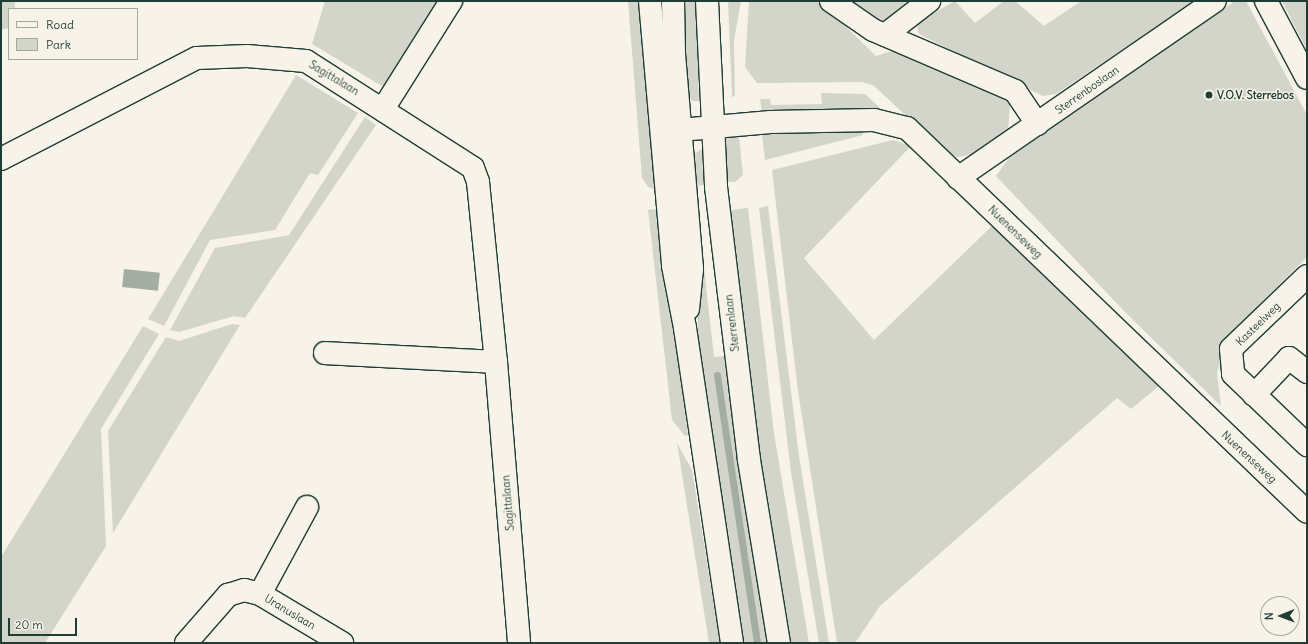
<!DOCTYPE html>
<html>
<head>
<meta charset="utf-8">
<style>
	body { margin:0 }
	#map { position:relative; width:1308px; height:644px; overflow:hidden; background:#f7f3e8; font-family:Delius,sans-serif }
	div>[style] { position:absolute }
	.green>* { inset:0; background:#d3d5ca }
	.water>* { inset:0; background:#a4ada3; transform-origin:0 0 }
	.stream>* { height:7px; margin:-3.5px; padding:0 3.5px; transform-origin:3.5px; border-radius:3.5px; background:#a4ada3 }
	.roads { filter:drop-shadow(1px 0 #1f3d34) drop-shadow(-1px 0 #1f3d34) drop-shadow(0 1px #1f3d34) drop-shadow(0 -1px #1f3d34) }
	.minor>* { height:22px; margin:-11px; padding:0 11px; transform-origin:11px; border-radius:11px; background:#f7f3e8 }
	.major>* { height:22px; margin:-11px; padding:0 11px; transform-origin:11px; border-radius:11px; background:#f7f3e8 }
	.dots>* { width:11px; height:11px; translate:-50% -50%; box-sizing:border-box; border:2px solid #f7f3e8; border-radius:50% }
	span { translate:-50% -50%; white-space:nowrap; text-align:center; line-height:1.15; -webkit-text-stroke:3px #f7f3e8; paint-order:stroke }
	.street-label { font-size:11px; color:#1f3d34 }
	.poi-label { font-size:11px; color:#1f3d34; font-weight:700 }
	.left { translate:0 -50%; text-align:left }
	.frame { position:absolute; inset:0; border:2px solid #1f3d34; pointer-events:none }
	.legend { position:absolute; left:8px; top:8px; width:130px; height:52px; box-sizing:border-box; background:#f7f3e8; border:1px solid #a1aaa0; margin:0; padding:5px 7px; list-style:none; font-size:12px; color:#1f3d34 }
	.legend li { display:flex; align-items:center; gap:8px; height:20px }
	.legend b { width:20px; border:1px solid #a1aaa0 }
	.north { position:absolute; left:1260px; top:596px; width:40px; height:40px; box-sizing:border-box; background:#f7f3e8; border:1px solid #a1aaa0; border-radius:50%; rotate:269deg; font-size:11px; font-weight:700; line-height:16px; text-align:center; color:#1f3d34 }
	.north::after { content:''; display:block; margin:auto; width:14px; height:18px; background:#1f3d34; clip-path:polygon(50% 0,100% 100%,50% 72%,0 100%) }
	.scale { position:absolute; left:8px; top:618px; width:69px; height:18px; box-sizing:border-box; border:2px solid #1f3d34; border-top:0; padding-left:5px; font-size:12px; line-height:14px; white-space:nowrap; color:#1f3d34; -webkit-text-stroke:3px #f7f3e8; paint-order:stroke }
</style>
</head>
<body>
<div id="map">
	<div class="green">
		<div style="clip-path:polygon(1px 1px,15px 1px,15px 9px,9px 9px,9px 28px,5px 29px,1px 29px)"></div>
		<div style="clip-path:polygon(325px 1px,442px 1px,387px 89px,312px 44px)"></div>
		<div style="clip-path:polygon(628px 1px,643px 1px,658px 190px,648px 187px,642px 178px)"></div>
		<div style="clip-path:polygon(680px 1px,696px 1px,699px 101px,692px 101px,688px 95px)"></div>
		<div style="clip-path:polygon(728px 1px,741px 1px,734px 41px,735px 96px,732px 97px)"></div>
		<div style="clip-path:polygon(749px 1px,820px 1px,876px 56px,905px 47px,1006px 97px,1010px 105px,1008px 131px,982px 153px,957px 157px,946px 153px,873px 85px,861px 82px,757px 83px,745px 67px)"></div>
		<div style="clip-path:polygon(846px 1px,911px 1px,880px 25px)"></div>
		<div style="clip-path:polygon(955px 1px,975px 23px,1004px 1px,1015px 1px,1044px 26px,1081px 1px,1194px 1px,1056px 94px,1043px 96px,919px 34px,916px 23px)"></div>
		<div style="clip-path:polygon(1235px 1px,1246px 1px,1307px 115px,1307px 257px,1227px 337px,1217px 373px,1221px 406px,1123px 310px,996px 176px,1009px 158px)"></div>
		<div style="clip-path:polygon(1282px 1px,1307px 1px,1307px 50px,1296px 29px)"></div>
		<div style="clip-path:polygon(296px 75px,358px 113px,318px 175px,310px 173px,275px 230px,210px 240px,164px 326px,148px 319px)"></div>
		<div style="clip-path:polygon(821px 93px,865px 94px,880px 108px,762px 112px,760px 99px,770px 99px,771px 105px,822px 104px)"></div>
		<div style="clip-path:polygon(365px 117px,376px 125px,245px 318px,234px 316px,179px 332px,170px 330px,215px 248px,289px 235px)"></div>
		<div style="clip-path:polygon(854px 130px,862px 130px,863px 135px,765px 160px,762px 135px)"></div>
		<div style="clip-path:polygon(739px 136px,743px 175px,735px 182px,727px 182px,724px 138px)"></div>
		<div style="clip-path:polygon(893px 140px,911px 146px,804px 258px,874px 340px,995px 223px,1158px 379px,1158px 387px,1131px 409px,1117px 398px,880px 606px,855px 643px,837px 643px,798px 391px,772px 170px)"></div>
		<div style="clip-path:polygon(702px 149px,705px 185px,691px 186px,688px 158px)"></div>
		<div style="clip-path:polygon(697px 205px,714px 357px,724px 356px,767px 643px,743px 643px,742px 637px,698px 335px)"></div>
		<div style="clip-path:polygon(768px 206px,799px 456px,829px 643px,819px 643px,791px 472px,759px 208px)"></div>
		<div style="clip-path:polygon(660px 208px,688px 435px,685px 436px,672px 420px,648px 210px)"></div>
		<div style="clip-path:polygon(748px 208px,774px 433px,809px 643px,790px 643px,761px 461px,730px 210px)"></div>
		<div style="clip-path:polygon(232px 324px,240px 325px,113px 533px,108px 431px,166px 337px,179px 341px)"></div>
		<div style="clip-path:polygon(143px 326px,159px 334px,101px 429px,106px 546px,45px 643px,1px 643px,1px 557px)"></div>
		<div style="clip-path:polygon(677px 443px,692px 470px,720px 643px,709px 643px)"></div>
	</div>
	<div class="water">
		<div style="left:124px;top:269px;width:36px;height:18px;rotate:6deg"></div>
	</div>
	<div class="stream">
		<div style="left:717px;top:375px;width:271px;rotate:81.5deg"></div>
	</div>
	<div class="roads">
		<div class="minor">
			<div style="left:707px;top:1px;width:186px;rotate:87.2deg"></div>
			<div style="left:716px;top:187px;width:275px;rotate:83.1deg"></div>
			<div style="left:749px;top:460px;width:185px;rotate:80.7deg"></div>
			<div style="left:831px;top:1px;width:51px;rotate:34.6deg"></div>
			<div style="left:873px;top:30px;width:155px;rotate:23.2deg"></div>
			<div style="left:1015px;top:91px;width:40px;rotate:56deg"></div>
			<div style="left:1266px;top:1px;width:87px;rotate:62deg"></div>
			<div style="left:885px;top:35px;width:56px;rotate:-37.7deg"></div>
			<div style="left:383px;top:109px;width:128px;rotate:-57.8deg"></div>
			<div style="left:666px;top:141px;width:18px;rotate:-38deg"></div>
			<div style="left:680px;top:130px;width:91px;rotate:-5deg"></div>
			<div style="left:771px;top:122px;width:103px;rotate:-1.1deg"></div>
			<div style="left:874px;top:120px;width:34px;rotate:14deg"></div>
			<div style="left:907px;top:128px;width:554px;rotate:43.83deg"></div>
			<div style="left:1px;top:159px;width:220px;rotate:-27.3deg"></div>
			<div style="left:197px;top:58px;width:50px;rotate:-2.3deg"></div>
			<div style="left:247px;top:56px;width:59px;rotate:4.8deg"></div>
			<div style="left:306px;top:61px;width:198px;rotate:32.6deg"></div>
			<div style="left:473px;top:168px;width:15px;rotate:70deg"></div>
			<div style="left:478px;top:182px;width:181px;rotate:84.3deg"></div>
			<div style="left:496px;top:362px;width:282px;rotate:85.3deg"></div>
			<div style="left:958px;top:178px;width:312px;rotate:-34.6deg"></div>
			<div style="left:1307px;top:276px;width:105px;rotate:136.2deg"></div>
			<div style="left:1231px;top:349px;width:25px;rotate:85deg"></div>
			<div style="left:1233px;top:374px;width:103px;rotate:43.8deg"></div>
			<div style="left:325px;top:353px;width:171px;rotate:3deg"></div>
			<div style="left:1254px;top:395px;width:51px;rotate:-46.6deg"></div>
			<div style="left:1289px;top:358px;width:23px;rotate:38deg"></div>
			<div style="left:260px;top:594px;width:99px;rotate:-61.6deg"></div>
			<div style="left:186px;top:643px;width:64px;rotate:-48.8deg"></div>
			<div style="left:228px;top:595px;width:17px;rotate:-17deg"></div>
			<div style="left:244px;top:590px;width:16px;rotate:14deg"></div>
			<div style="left:260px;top:594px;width:96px;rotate:30.9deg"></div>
		</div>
		<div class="major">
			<div style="left:650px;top:1px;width:266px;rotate:85deg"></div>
			<div style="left:673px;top:266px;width:63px;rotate:79deg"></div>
			<div style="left:685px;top:328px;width:318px;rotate:81.5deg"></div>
			<div style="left:673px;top:1px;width:53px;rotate:88.9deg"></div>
			<div style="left:674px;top:54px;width:216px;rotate:85.2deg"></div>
			<div style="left:692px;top:269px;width:40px;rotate:95.7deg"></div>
		</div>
	</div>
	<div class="dots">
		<div style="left:1209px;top:95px;background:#1f3d34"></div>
	</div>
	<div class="street-label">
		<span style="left:334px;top:78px;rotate:31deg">Sagittalaan</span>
		<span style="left:1087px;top:90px;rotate:-35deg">Sterrenboslaan</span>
		<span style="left:1015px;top:232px;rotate:44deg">Nuenenseweg</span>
		<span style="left:732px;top:323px;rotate:-97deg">Sterrenlaan</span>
		<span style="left:1258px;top:324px;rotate:-44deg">Kasteelweg</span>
		<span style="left:1249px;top:457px;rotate:43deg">Nuenenseweg</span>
		<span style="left:508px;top:503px;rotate:-95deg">Sagittalaan</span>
		<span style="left:290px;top:612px;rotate:31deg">Uranuslaan</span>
	</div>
	<div class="poi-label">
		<span class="left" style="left:1217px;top:95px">V.O.V. Sterrebos</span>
	</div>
	<div class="frame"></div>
	<ul class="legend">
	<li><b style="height:5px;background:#f7f3e8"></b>Road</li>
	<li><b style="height:11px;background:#d3d5ca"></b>Park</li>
	</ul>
	<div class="north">N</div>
	<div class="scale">20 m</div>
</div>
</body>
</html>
